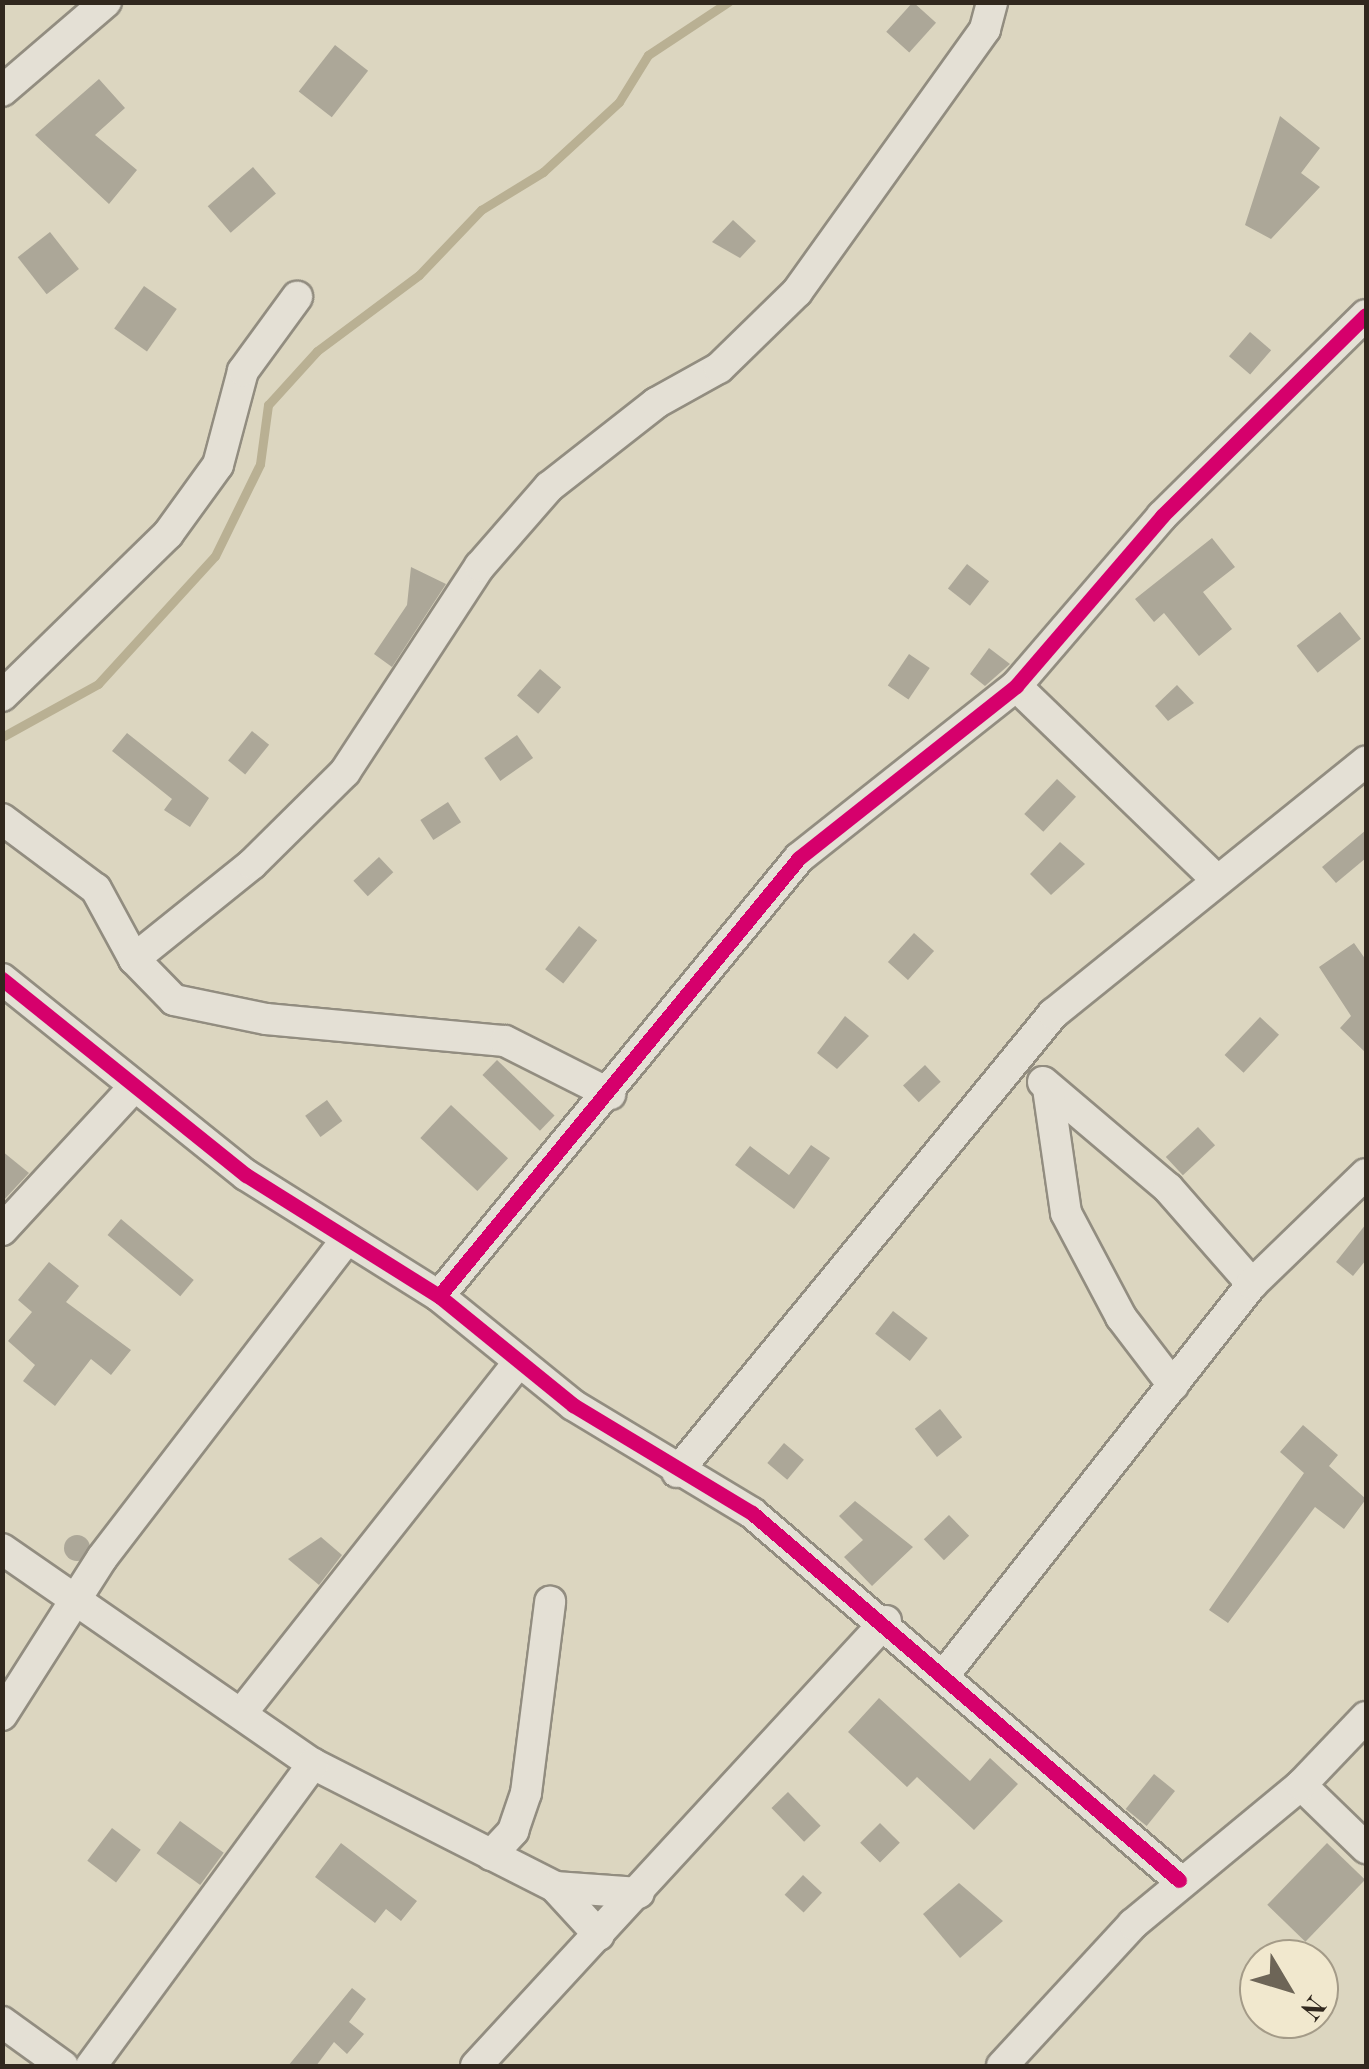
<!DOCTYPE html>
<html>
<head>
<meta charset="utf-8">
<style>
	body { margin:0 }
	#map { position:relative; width:1369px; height:2069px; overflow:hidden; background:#dcd6c0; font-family:"Old Standard TT",serif }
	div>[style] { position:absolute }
	.stream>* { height:9px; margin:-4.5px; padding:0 4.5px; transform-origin:4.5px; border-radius:4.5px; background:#b9b093 }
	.building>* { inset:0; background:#aca798; transform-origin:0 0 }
	.round { border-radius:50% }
	.roads { filter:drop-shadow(2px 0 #928d80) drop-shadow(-2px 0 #928d80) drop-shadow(0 2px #928d80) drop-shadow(0 -2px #928d80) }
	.minor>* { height:30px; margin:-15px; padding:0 15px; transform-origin:15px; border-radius:15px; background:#e4e0d5 }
	.cycleway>* { height:15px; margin:-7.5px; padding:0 7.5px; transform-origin:7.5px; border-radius:7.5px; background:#d6006c }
	span { translate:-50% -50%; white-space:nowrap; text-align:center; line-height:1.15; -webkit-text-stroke:9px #f1e8ce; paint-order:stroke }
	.frame { position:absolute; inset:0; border:5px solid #31281e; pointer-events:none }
	.north { position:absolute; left:1239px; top:1939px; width:100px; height:100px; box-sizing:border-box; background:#f1e8ce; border:2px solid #a49b88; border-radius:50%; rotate:128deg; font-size:28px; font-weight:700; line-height:40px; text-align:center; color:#31281e }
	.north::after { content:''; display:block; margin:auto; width:35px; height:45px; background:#6d6557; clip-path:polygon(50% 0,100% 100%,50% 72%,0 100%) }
</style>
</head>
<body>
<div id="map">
	<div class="stream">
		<div style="left:2px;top:737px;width:110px;rotate:-28.9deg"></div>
		<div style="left:98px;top:684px;width:173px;rotate:-47.6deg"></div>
		<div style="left:215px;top:556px;width:102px;rotate:-63.9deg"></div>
		<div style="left:260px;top:464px;width:60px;rotate:-82.3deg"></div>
		<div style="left:268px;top:405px;width:73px;rotate:-47.8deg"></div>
		<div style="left:317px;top:351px;width:127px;rotate:-36.7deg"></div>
		<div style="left:419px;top:275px;width:90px;rotate:-46.4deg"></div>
		<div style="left:481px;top:210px;width:73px;rotate:-31.5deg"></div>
		<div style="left:543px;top:172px;width:103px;rotate:-42.6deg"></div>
		<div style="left:619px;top:102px;width:55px;rotate:-58.3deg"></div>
		<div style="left:648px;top:55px;width:96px;rotate:-33.5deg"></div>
	</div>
	<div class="building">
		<div style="left:913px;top:2px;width:31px;height:40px;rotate:42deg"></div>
		<div style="left:335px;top:45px;width:42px;height:59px;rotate:38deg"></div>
		<div style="clip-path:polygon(99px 79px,125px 108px,95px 135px,137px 170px,109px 204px,35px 135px)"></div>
		<div style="clip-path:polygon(1280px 116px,1320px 148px,1301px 173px,1320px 187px,1271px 239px,1245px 225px)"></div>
		<div style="left:253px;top:167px;width:35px;height:60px;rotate:49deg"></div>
		<div style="clip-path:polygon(733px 220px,756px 241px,740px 258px,712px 242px)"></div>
		<div style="left:50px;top:232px;width:47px;height:41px;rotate:52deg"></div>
		<div style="left:144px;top:286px;width:40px;height:52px;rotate:35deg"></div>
		<div style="left:1250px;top:332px;width:28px;height:32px;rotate:41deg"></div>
		<div style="clip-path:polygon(1212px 538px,1235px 567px,1203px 592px,1232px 629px,1199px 656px,1164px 613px,1154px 622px,1135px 599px)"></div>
		<div style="left:967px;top:564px;width:28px;height:31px;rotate:38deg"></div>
		<div style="clip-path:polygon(411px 567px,446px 584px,392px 667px,374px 654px,407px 605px)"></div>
		<div style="left:1340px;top:612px;width:34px;height:55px;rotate:52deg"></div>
		<div style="clip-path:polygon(989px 648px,1010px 664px,985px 686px,970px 674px)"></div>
		<div style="left:909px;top:654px;width:25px;height:38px;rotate:34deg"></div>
		<div style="left:540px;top:669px;width:28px;height:35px;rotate:41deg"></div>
		<div style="clip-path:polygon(1177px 685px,1194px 703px,1168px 721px,1155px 706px)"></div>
		<div style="left:252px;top:731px;width:22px;height:38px;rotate:39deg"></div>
		<div style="clip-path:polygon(127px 733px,209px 798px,190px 827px,164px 810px,172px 799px,112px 751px)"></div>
		<div style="left:517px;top:735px;width:28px;height:40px;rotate:55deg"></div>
		<div style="left:1057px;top:779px;width:26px;height:48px;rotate:43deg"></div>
		<div style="left:448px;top:802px;width:24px;height:33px;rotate:57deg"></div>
		<div style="clip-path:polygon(1366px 830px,1366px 858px,1336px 883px,1322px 867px)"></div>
		<div style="clip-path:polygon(1060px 842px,1085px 864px,1051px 895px,1030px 874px)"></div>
		<div style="left:379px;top:857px;width:21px;height:35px;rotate:47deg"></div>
		<div style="left:579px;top:926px;width:23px;height:55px;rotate:38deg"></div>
		<div style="left:914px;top:933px;width:27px;height:39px;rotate:42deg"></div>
		<div style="clip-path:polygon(1354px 943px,1366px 960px,1366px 1053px,1340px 1028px,1351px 1016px,1319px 967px)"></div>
		<div style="clip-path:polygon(845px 1016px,869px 1036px,837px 1069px,817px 1053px)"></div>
		<div style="left:1260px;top:1017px;width:26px;height:52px;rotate:43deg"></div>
		<div style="left:497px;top:1060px;width:80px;height:21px;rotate:44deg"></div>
		<div style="left:925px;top:1065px;width:23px;height:30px;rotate:47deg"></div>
		<div style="left:327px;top:1100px;width:26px;height:27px;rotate:54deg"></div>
		<div style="left:451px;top:1105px;width:78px;height:45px;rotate:43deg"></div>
		<div style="left:1198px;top:1127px;width:25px;height:44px;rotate:47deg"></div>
		<div style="clip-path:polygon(811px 1145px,830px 1158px,794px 1209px,735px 1165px,750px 1146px,789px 1175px)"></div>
		<div style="clip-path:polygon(2px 1151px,29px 1173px,2px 1202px)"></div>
		<div style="left:121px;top:1219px;width:95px;height:21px;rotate:40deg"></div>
		<div style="clip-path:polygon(1366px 1224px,1366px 1260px,1353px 1276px,1336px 1262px)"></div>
		<div style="clip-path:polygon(49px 1262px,79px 1286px,66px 1302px,131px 1350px,111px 1375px,91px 1359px,55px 1406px,23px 1381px,35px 1365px,8px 1341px,32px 1312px,18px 1300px)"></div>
		<div style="left:893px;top:1311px;width:44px;height:29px;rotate:38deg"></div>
		<div style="left:940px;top:1409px;width:36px;height:32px;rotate:52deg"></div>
		<div style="clip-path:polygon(1303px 1425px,1338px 1455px,1329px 1466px,1366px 1499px,1344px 1529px,1315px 1507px,1228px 1623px,1209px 1610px,1304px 1473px,1280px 1452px)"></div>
		<div style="left:784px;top:1443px;width:26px;height:26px;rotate:40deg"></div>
		<div style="clip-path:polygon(855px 1501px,913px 1547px,872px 1586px,844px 1557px,863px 1540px,839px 1516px)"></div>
		<div style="left:949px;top:1515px;width:29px;height:35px;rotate:46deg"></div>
		<div class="round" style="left:64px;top:1535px;width:26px;height:26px"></div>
		<div style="clip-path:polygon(321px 1537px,342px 1555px,319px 1585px,288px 1559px)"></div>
		<div style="clip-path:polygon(879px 1698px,970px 1781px,990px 1758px,1018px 1784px,974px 1830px,917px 1777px,907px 1787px,848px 1732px)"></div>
		<div style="left:1154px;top:1774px;width:27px;height:45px;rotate:39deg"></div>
		<div style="left:788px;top:1792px;width:47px;height:23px;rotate:46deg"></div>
		<div style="left:180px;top:1821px;width:54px;height:40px;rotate:36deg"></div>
		<div style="left:880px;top:1823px;width:28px;height:28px;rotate:45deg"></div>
		<div style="left:112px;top:1828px;width:36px;height:41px;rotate:37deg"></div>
		<div style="clip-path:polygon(341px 1843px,417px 1901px,401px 1921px,386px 1909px,375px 1923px,315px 1877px)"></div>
		<div style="left:1327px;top:1843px;width:53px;height:86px;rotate:44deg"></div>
		<div style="left:803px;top:1875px;width:26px;height:27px;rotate:43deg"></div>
		<div style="clip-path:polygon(959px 1883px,1003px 1921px,960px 1958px,923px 1914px)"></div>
		<div style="clip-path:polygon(352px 1988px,366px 1999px,349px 2022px,364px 2034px,347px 2054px,334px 2042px,316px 2066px,288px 2066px)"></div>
	</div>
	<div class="roads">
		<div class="minor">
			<div style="left:2px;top:91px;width:137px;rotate:-40.6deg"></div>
			<div style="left:1016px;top:686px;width:274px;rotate:44deg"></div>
			<div style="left:2px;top:696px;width:232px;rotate:-44.3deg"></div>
			<div style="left:168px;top:534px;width:85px;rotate:-54.1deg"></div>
			<div style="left:218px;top:465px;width:97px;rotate:-75.1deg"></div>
			<div style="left:243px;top:371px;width:92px;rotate:-53.9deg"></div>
			<div style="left:2px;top:819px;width:117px;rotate:36.7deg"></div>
			<div style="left:96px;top:889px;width:80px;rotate:61.5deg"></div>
			<div style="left:134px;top:959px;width:57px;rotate:45.7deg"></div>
			<div style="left:174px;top:1000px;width:94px;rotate:11.7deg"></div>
			<div style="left:266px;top:1019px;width:240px;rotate:5.3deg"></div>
			<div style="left:505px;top:1041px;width:118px;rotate:26.8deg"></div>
			<div style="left:134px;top:959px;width:151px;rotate:-38.8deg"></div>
			<div style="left:252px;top:864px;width:131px;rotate:-44.7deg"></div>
			<div style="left:345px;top:772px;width:246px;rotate:-56.8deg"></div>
			<div style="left:480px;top:566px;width:105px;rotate:-48.9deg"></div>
			<div style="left:549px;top:487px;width:136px;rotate:-38.1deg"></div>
			<div style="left:656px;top:403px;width:72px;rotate:-29.1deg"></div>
			<div style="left:719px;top:368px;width:109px;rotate:-44.3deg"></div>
			<div style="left:797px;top:292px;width:323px;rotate:-54.4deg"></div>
			<div style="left:985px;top:29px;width:28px;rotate:-75deg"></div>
			<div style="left:2px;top:979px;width:313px;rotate:38.8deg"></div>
			<div style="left:246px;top:1175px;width:228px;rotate:32.1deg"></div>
			<div style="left:439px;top:1296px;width:173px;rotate:39.1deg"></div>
			<div style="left:573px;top:1405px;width:209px;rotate:31.1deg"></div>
			<div style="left:752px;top:1513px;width:563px;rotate:40.68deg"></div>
			<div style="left:1043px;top:1082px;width:164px;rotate:40.3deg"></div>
			<div style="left:1168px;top:1188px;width:128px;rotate:48.8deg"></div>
			<div style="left:1048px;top:1088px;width:126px;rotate:81.8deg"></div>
			<div style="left:1066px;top:1213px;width:118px;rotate:62.1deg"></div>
			<div style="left:1121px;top:1317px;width:86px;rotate:52.6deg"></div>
			<div style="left:2px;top:1230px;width:193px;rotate:-47.3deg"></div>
			<div style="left:439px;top:1296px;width:567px;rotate:-50.58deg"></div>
			<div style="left:799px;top:858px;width:277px;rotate:-38.4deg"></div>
			<div style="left:1016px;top:686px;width:224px;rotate:-49.3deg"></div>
			<div style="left:1162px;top:516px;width:286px;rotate:-44.6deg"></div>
			<div style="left:677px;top:1472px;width:593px;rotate:-50.62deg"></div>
			<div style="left:1053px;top:1014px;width:402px;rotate:-38.9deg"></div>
			<div style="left:2px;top:1549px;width:378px;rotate:34.7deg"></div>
			<div style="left:313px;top:1764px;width:271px;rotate:26.9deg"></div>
			<div style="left:555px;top:1887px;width:65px;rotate:47.5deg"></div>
			<div style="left:945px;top:1674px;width:496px;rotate:-51.8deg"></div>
			<div style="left:1252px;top:1284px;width:158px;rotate:-44deg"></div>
			<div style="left:244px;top:1710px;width:444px;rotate:-51.7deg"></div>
			<div style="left:2px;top:1715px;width:186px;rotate:-57.5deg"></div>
			<div style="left:102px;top:1558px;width:402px;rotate:-52.5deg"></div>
			<div style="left:1301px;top:1785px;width:91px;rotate:44.1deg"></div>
			<div style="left:491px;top:1855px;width:33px;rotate:-47deg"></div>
			<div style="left:513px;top:1831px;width:40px;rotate:-71.1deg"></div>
			<div style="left:526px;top:1793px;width:193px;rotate:-82.8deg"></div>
			<div style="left:555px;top:1887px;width:84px;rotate:4.1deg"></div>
			<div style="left:2px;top:2022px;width:75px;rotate:35.8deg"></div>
			<div style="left:91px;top:2066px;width:375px;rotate:-53.7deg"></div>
			<div style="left:476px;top:2066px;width:605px;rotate:-47.34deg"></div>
			<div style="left:1002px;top:2066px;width:193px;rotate:-47.3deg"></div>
			<div style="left:1133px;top:1924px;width:218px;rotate:-39.6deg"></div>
			<div style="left:1301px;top:1785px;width:94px;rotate:-46.3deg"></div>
		</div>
	</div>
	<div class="cycleway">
		<div style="left:2px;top:979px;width:313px;rotate:38.8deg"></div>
		<div style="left:246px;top:1175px;width:228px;rotate:32.1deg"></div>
		<div style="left:439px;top:1296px;width:173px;rotate:39.1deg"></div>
		<div style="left:573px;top:1405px;width:209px;rotate:31.1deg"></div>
		<div style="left:752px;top:1513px;width:563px;rotate:40.68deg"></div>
		<div style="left:439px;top:1296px;width:567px;rotate:-50.58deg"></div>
		<div style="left:799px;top:858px;width:277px;rotate:-38.4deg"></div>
		<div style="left:1016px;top:686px;width:224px;rotate:-49.3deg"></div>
		<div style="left:1162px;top:516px;width:286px;rotate:-44.6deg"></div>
	</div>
	<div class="frame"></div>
	<div class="north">N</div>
</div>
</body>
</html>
